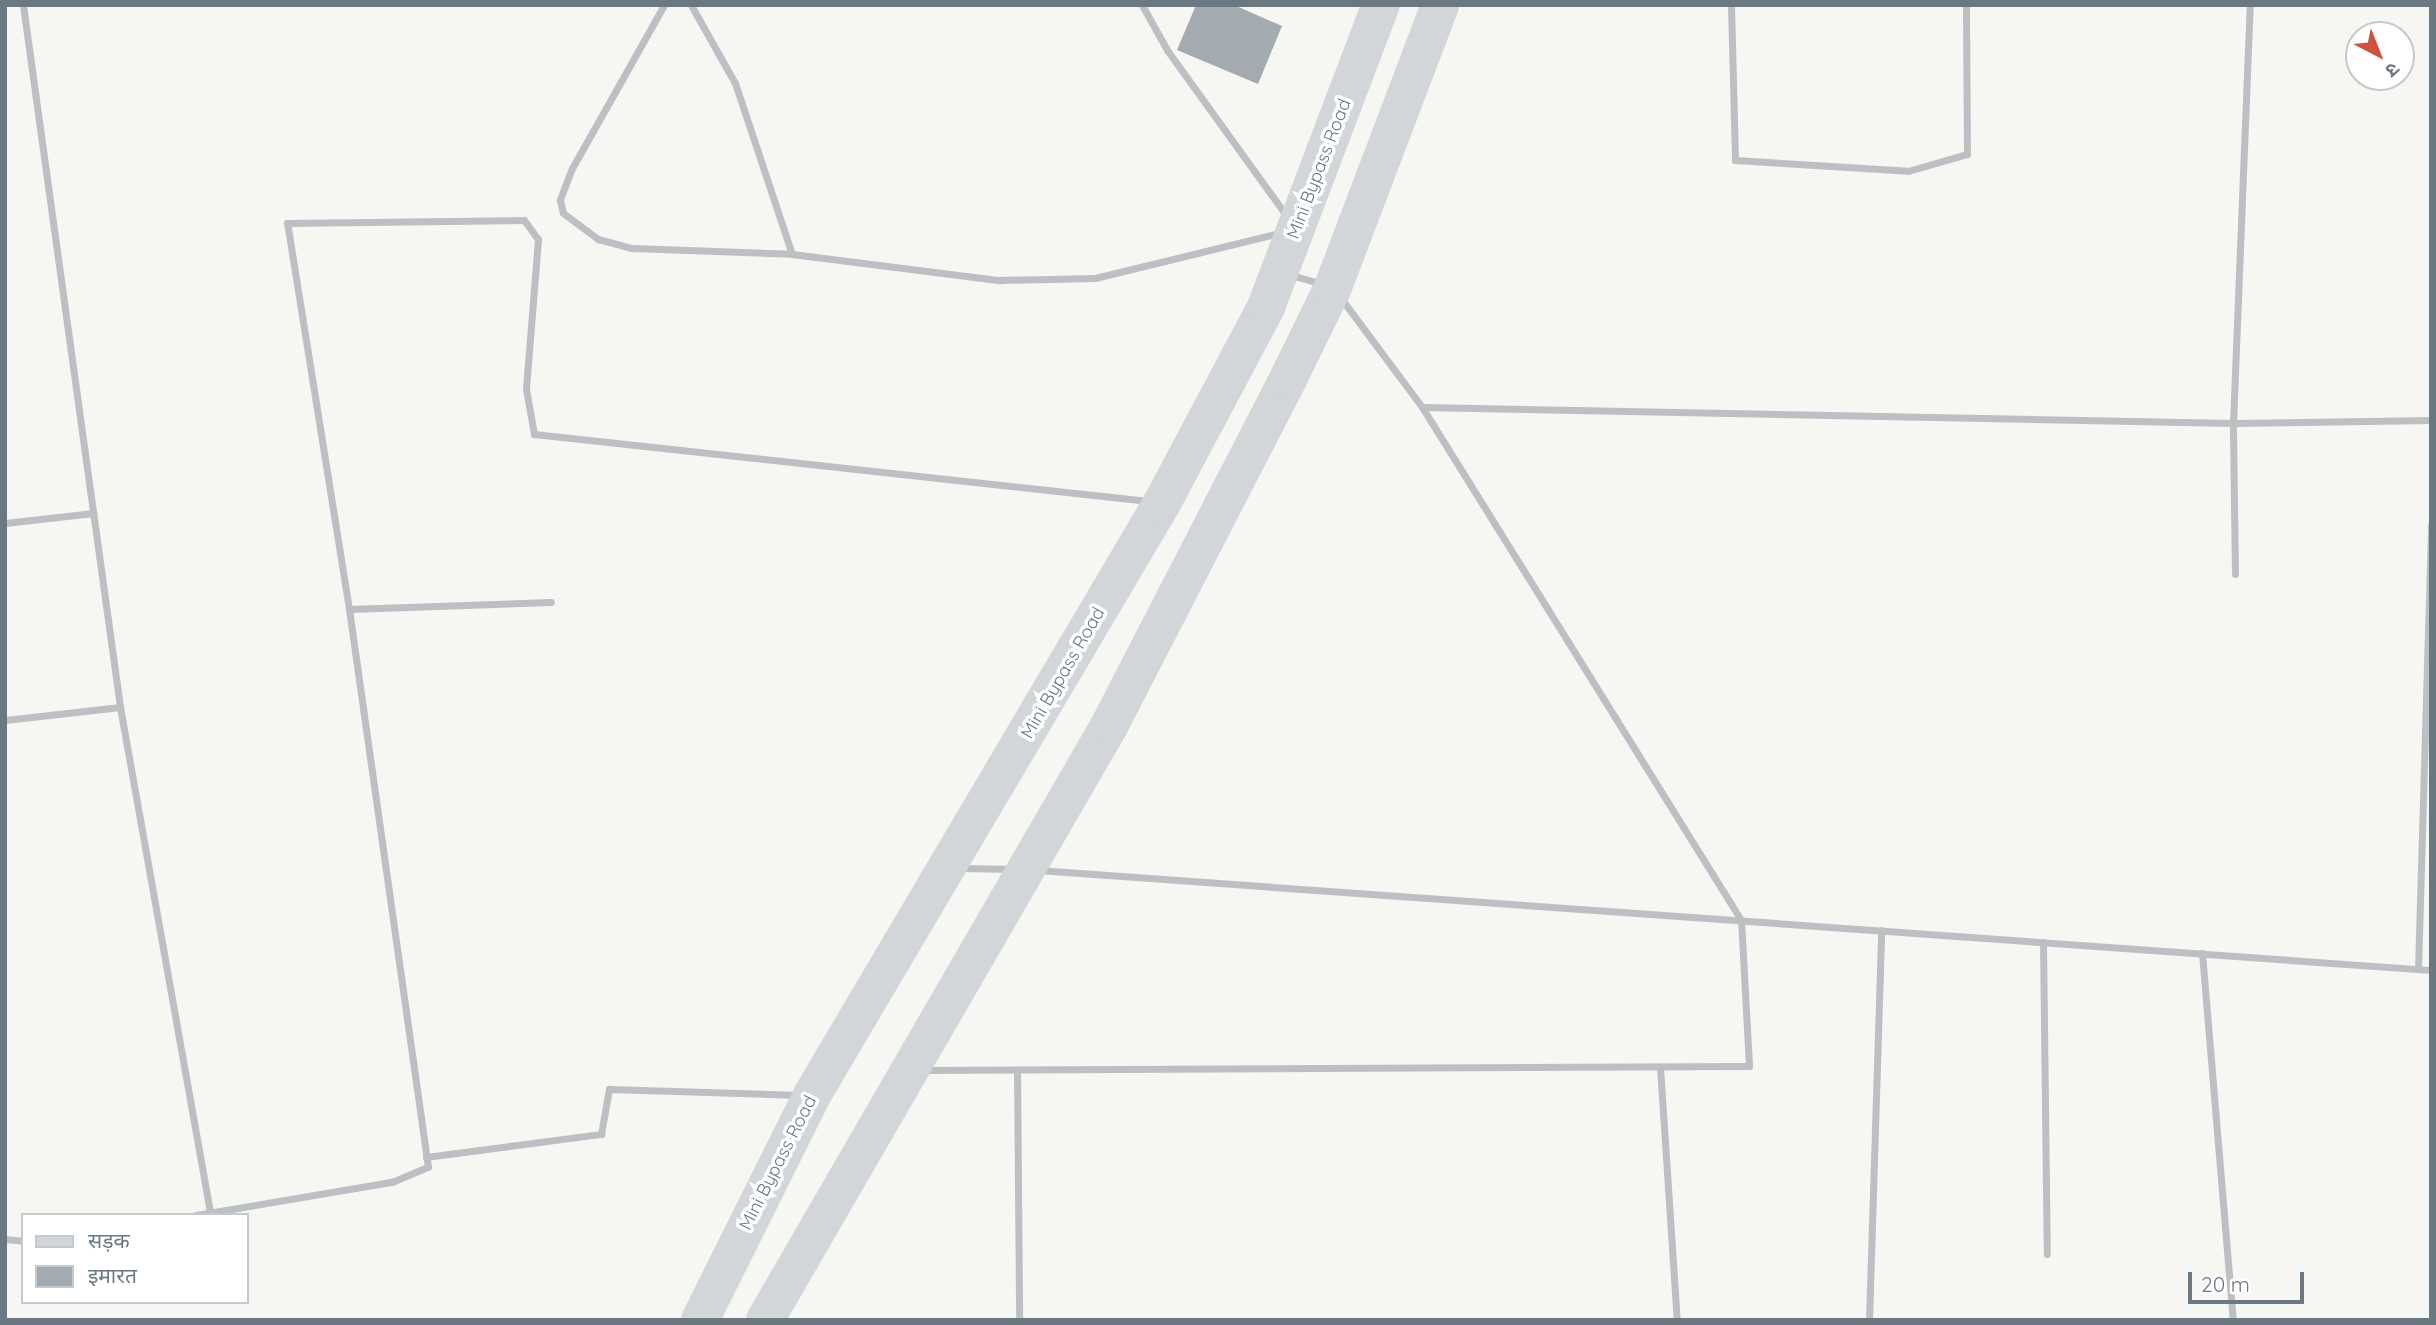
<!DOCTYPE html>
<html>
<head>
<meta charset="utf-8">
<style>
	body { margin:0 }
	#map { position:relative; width:2436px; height:1325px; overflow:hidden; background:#f6f6f3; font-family:Quicksand,"Noto Sans Devanagari",sans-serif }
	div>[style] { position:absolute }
	.building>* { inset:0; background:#a4abb0 }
	.street>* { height:7px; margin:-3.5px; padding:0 3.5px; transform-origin:3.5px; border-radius:3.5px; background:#bcc0c3 }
	.primary>* { height:38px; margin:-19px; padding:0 19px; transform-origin:19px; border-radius:19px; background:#d2d6d9 }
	span { translate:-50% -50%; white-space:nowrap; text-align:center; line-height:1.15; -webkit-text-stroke:7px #fff; paint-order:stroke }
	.street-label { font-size:18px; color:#697881 }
	.frame { position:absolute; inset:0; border:7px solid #697881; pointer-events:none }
	.legend { position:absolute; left:21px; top:1213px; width:228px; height:91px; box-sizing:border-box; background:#fff; border:2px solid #c3c9cd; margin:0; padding:9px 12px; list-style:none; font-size:21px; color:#697881 }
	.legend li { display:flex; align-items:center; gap:14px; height:35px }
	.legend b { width:35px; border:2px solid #c3c9cd }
	.north { position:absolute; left:2345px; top:21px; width:70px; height:70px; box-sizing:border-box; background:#fff; border:2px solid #c3c9cd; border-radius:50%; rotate:138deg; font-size:19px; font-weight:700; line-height:28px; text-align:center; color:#697881 }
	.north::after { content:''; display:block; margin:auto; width:24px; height:32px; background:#cd533c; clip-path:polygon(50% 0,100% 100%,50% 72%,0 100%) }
	.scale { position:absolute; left:2188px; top:1272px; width:116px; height:32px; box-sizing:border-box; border:4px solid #697881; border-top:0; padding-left:9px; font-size:21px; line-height:24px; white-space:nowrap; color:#697881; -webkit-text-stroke:5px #fff; paint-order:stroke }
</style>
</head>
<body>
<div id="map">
	<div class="building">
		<div style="clip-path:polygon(1196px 5px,1234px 5px,1282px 26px,1258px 84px,1177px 50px)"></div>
	</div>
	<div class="street">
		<div style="left:23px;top:5px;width:709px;rotate:82.13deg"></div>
		<div style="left:120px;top:707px;width:513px;rotate:79.89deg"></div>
		<div style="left:664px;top:5px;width:187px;rotate:119.4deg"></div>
		<div style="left:572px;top:168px;width:34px;rotate:111deg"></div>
		<div style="left:560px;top:200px;width:13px;rotate:77deg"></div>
		<div style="left:563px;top:213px;width:44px;rotate:36.6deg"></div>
		<div style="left:598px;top:239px;width:35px;rotate:15deg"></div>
		<div style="left:632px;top:248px;width:160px;rotate:2.1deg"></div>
		<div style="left:792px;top:254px;width:209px;rotate:7.2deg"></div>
		<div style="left:999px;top:280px;width:96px;rotate:-1.2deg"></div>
		<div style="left:1095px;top:278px;width:190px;rotate:-13.7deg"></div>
		<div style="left:691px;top:5px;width:90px;rotate:60.6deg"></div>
		<div style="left:735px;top:83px;width:180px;rotate:71.6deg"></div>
		<div style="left:1142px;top:5px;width:51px;rotate:60.9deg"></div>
		<div style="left:1167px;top:50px;width:207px;rotate:54.2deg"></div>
		<div style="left:1731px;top:5px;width:155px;rotate:88.5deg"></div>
		<div style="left:1735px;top:160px;width:173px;rotate:3.6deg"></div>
		<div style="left:1908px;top:171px;width:61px;rotate:-16.1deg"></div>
		<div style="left:1967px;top:154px;width:149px;rotate:-90.4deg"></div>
		<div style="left:1291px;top:275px;width:33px;rotate:16deg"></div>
		<div style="left:1422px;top:407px;width:811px;rotate:1.13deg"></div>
		<div style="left:2233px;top:423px;width:198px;rotate:-0.9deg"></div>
		<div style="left:5px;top:523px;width:89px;rotate:-6.5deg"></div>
		<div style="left:2235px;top:574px;width:151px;rotate:-90.8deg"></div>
		<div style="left:2233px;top:423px;width:418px;rotate:-87.7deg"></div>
		<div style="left:349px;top:609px;width:202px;rotate:-2deg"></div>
		<div style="left:5px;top:720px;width:116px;rotate:-6.4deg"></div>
		<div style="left:962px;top:868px;width:51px;rotate:1.1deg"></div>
		<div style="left:1038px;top:870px;width:1397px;rotate:4.11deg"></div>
		<div style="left:2043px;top:942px;width:312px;rotate:89.3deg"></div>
		<div style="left:2202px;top:953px;width:368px;rotate:85.2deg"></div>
		<div style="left:2418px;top:969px;width:445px;rotate:-88.3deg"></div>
		<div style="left:1660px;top:1067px;width:254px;rotate:86.2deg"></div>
		<div style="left:923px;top:1070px;width:826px;rotate:-0.28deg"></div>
		<div style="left:1749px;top:1066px;width:146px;rotate:-93.1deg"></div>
		<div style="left:1741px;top:920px;width:604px;rotate:-121.87deg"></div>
		<div style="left:1422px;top:407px;width:137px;rotate:-126.7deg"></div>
		<div style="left:1017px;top:1070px;width:250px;rotate:89.5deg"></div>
		<div style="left:426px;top:1157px;width:177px;rotate:-7.5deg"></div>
		<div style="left:601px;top:1134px;width:46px;rotate:-79.9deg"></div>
		<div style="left:609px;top:1089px;width:189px;rotate:1.8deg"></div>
		<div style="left:196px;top:1215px;width:199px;rotate:-9.6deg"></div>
		<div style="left:392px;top:1182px;width:39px;rotate:-23deg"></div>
		<div style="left:428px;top:1167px;width:564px;rotate:-98.06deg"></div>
		<div style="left:349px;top:609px;width:391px;rotate:-99.1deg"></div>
		<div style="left:287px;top:223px;width:237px;rotate:-0.7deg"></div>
		<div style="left:524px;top:220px;width:24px;rotate:54deg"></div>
		<div style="left:538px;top:239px;width:150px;rotate:94.6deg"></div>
		<div style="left:526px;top:389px;width:46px;rotate:79.9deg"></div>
		<div style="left:534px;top:434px;width:618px;rotate:6.23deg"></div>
		<div style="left:5px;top:1239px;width:18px;rotate:6deg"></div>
		<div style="left:1869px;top:1320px;width:390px;rotate:-88.2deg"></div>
	</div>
	<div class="primary">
		<div style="left:700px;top:1320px;width:251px;rotate:-63.5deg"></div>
		<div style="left:812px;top:1095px;width:688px;rotate:-59.41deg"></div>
		<div style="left:1162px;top:503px;width:222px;rotate:-62deg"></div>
		<div style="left:1266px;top:307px;width:323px;rotate:-69.2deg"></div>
		<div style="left:765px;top:1320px;width:686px;rotate:-59.92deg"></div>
		<div style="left:1109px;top:726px;width:393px;rotate:-62.7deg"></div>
		<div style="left:1289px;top:377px;width:100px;rotate:-63.9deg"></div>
		<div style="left:1333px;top:287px;width:302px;rotate:-69.2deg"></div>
	</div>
	<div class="street-label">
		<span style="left:1319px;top:169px;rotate:-69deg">Mini Bypass Road</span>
		<span style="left:1063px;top:673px;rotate:-60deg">Mini Bypass Road</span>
		<span style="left:778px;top:1163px;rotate:-63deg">Mini Bypass Road</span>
	</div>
	<div class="frame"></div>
	<ul class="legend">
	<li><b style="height:9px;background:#d2d6d9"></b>सड़क</li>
	<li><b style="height:19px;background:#a4abb0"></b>इमारत</li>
	</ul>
	<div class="north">उ</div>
	<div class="scale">20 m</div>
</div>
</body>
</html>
